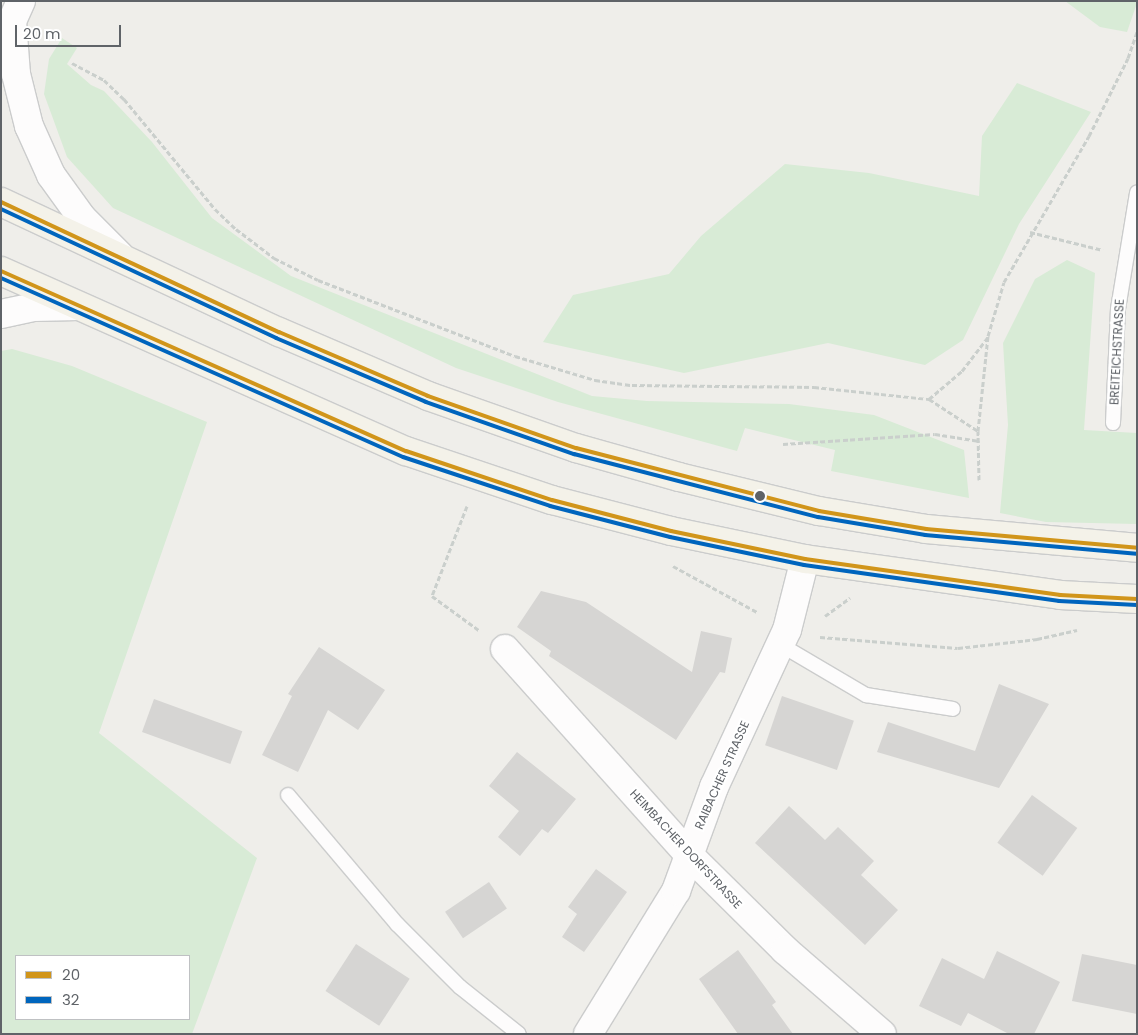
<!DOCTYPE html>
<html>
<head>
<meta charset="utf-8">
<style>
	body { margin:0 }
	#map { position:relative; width:1138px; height:1035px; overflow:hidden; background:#efeeea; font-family:Poppins,sans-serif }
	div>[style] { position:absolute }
	.green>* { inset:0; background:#d8ebd6 }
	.building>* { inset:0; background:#d6d5d3; transform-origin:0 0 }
	.path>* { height:3px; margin-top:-1.5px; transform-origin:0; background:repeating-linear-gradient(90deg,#cacfcc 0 5px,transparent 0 7.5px) }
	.roads { filter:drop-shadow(1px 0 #cbcccc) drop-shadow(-1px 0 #cbcccc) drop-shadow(0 1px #cbcccc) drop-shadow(0 -1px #cbcccc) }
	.service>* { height:14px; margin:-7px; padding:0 7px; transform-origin:7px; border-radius:7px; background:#fdfcfc }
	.minor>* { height:28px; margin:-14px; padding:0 14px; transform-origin:14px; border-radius:14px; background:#fdfcfc }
	.tertiary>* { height:28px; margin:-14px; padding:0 14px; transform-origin:14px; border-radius:14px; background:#fdfcfc }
	.secondary>* { height:28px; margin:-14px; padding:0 14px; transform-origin:14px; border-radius:14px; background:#fdfcfc }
	.primary>* { height:28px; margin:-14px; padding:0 14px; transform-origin:14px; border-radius:14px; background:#f4f2e9 }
	.bus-1>* { height:4px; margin:-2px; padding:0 2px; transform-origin:2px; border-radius:2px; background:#d1951a }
	.bus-2>* { height:4px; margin:-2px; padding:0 2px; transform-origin:2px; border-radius:2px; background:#0065bd }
	.dots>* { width:14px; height:14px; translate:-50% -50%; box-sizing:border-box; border:2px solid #fff; border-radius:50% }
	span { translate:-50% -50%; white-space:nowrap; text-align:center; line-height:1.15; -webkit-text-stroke:4.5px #fff; paint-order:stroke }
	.street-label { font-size:12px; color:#5f6368 }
	.frame { position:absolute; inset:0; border:2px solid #5f6368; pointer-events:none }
	.legend { position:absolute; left:15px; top:955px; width:175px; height:65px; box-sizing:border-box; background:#fff; border:1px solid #bfc1c3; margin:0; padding:6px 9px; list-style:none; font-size:15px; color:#5f6368 }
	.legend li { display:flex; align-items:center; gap:10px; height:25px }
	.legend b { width:25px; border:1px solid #bfc1c3 }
	.scale { position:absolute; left:15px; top:25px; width:106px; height:22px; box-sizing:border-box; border:2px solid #5f6368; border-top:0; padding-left:6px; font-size:15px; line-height:18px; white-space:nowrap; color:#5f6368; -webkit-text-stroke:4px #fff; paint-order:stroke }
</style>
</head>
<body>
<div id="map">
	<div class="green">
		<div style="clip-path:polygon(1065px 1px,1137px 1px,1137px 3px,1127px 32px,1100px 27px)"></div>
		<div style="clip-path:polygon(62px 38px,77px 48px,67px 64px,91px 85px,104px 91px,152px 142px,212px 218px,291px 276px,592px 396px,647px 401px,789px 404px,874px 415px,964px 450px,969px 498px,831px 471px,835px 450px,745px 428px,737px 451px,558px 402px,456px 368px,113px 208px,67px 157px,44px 94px,49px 59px)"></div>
		<div style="clip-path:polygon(1017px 83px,1091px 112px,1019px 224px,963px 340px,925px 365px,828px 343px,684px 373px,543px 342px,573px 295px,669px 274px,701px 236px,785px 164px,869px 173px,979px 196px,982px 136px)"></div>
		<div style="clip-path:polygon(1067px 260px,1095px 273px,1084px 430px,1137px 433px,1137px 524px,1046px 522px,1000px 513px,1008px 425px,1003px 343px,1035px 279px)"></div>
		<div style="clip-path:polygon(evenodd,12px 349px,72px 366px,207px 422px,99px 733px,257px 858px,192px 1034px,1px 1034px,1px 351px,12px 349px,16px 956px,189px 956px,189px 1019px,16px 1019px,16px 956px)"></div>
	</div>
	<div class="building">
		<div style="clip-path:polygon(541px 591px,586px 602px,692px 672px,701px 631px,732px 638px,725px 673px,720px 672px,676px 740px,549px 656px,551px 651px,517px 627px)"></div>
		<div style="clip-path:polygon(319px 647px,385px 690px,358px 730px,328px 710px,298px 772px,262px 755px,292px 696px,288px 694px)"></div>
		<div style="clip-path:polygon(999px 684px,1049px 704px,999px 788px,877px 752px,888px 722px,975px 751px)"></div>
		<div style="left:782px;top:696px;width:76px;height:52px;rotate:19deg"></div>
		<div style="left:154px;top:699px;width:94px;height:35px;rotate:20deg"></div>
		<div style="clip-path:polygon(517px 752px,576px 799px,548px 833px,542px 829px,520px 856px,498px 837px,519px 811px,489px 786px)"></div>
		<div style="left:1032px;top:795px;width:56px;height:59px;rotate:36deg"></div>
		<div style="clip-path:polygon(789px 806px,825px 840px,838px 827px,874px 861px,861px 875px,898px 910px,865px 945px,755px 843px)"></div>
		<div style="clip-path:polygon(596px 869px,627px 892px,584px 952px,562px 937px,577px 914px,568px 907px)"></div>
		<div style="left:489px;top:882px;width:32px;height:53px;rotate:56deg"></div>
		<div style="left:356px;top:944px;width:64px;height:56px;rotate:33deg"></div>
		<div style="clip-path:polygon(738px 950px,776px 1002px,772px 1005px,793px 1034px,738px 1034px,699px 979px)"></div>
		<div style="clip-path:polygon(997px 951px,1060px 982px,1034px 1034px,1009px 1034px,968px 1013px,961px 1026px,919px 1006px,942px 958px,984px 979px)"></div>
		<div style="clip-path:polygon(1082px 954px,1137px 965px,1137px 1014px,1072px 1001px)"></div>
	</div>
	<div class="path">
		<div style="left:72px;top:63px;width:36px;rotate:28deg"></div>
		<div style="left:104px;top:80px;width:28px;rotate:44deg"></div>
		<div style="left:124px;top:99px;width:143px;rotate:50.4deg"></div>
		<div style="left:215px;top:209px;width:29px;rotate:44deg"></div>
		<div style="left:236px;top:229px;width:48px;rotate:37.3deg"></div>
		<div style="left:274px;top:258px;width:49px;rotate:26.6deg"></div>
		<div style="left:318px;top:280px;width:211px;rotate:21.1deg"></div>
		<div style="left:515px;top:356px;width:84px;rotate:16.7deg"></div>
		<div style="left:595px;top:380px;width:37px;rotate:8deg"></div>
		<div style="left:632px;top:385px;width:182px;rotate:0.6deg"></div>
		<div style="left:814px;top:387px;width:116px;rotate:6deg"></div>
		<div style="left:929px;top:399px;width:59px;rotate:33.1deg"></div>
		<div style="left:1030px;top:232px;width:75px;rotate:13.9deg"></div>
		<div style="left:929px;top:399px;width:43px;rotate:-40.3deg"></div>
		<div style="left:962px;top:371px;width:43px;rotate:-52.6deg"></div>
		<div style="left:783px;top:444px;width:152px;rotate:-3.8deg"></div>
		<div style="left:935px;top:434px;width:45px;rotate:9deg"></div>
		<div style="left:979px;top:480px;width:49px;rotate:-91.2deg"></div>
		<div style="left:978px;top:431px;width:96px;rotate:-84deg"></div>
		<div style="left:988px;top:336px;width:56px;rotate:-73.5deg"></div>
		<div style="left:1004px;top:282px;width:169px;rotate:-59.8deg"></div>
		<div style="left:1089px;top:136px;width:87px;rotate:-63.4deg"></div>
		<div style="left:1128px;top:58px;width:28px;rotate:-71deg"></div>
		<div style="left:467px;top:506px;width:97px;rotate:111.3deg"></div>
		<div style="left:432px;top:596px;width:59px;rotate:36.1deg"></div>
		<div style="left:673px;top:566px;width:96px;rotate:28.7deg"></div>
		<div style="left:825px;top:616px;width:31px;rotate:-36deg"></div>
		<div style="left:820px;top:637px;width:138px;rotate:4.6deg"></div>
		<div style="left:958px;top:648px;width:80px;rotate:-6.5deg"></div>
		<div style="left:1037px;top:639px;width:41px;rotate:-12.7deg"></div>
	</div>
	<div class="roads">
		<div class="service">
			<div style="left:1113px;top:423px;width:114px;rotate:-87.5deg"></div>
			<div style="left:1118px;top:309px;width:118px;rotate:-80.7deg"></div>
			<div style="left:781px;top:645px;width:99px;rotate:30.5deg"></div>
			<div style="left:866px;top:695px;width:88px;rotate:9.1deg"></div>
			<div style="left:288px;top:795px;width:169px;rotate:49.8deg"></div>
			<div style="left:397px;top:924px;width:89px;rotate:45deg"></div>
			<div style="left:460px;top:987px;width:75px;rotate:38.5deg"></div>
		</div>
		<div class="minor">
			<div style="left:505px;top:649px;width:276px;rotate:48.2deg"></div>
			<div style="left:689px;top:855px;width:135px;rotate:44.7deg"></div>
			<div style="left:785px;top:950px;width:128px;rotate:40.9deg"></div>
			<div style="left:588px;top:1034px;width:168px;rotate:-58.4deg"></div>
			<div style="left:676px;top:891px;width:111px;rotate:-69.9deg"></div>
			<div style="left:714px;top:787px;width:173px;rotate:-65.1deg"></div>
			<div style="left:787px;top:630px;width:73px;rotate:-75.8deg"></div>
		</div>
		<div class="tertiary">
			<div style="left:1px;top:314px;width:33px;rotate:-12deg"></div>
			<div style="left:33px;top:307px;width:45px;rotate:-1.3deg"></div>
		</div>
		<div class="secondary">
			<div style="left:21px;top:1px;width:22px;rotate:114deg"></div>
			<div style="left:12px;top:21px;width:53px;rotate:85.7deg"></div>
			<div style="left:16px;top:74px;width:54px;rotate:76deg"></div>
			<div style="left:29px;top:126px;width:54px;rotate:65.8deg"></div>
			<div style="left:51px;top:175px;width:53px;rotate:54.2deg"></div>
			<div style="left:82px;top:218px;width:54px;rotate:45deg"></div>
		</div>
		<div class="primary">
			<div style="left:1px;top:202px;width:307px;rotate:25.1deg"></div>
			<div style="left:279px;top:332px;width:162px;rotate:23.2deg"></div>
			<div style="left:428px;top:396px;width:157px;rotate:19.4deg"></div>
			<div style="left:576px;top:448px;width:107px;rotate:15.7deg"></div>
			<div style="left:679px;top:477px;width:144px;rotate:13.7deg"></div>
			<div style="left:819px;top:511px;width:109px;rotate:9.5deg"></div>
			<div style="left:926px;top:529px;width:212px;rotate:5.1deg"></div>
			<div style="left:1px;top:271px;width:443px;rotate:24deg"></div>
			<div style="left:406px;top:451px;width:154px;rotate:18.6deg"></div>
			<div style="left:552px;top:500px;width:123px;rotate:14.6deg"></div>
			<div style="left:671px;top:531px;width:137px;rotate:11.8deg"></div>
			<div style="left:805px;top:559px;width:258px;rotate:8deg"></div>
			<div style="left:1060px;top:595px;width:77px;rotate:3deg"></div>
		</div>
	</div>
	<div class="bus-1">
		<div style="left:1px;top:202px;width:307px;rotate:25.1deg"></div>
		<div style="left:279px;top:332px;width:162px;rotate:23.2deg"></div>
		<div style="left:428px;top:396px;width:157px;rotate:19.4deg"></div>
		<div style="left:576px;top:448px;width:251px;rotate:14.5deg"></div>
		<div style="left:819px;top:511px;width:109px;rotate:9.5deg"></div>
		<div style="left:926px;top:529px;width:212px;rotate:5.1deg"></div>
		<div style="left:1px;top:271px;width:443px;rotate:24deg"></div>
		<div style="left:406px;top:451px;width:154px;rotate:18.6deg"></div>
		<div style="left:552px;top:500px;width:123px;rotate:14.6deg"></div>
		<div style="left:671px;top:531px;width:137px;rotate:11.8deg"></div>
		<div style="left:805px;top:559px;width:258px;rotate:8deg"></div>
		<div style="left:1060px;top:595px;width:77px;rotate:3deg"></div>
	</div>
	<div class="bus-2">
		<div style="left:1px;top:209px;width:304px;rotate:25.1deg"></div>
		<div style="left:276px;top:338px;width:163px;rotate:23.1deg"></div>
		<div style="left:426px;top:402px;width:157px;rotate:19.4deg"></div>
		<div style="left:574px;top:454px;width:252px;rotate:14.5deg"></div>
		<div style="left:818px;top:517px;width:109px;rotate:9.5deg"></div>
		<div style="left:925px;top:535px;width:212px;rotate:5.1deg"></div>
		<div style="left:1px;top:278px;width:440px;rotate:24deg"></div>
		<div style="left:403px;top:457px;width:155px;rotate:18.4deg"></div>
		<div style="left:550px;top:506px;width:124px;rotate:14.5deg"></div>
		<div style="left:670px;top:537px;width:137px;rotate:11.8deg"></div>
		<div style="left:804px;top:565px;width:258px;rotate:8deg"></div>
		<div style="left:1059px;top:601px;width:78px;rotate:2.9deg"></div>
	</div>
	<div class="dots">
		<div style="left:760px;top:496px;background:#5f6368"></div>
	</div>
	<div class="street-label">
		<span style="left:1117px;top:352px;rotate:-87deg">BREITEICHSTRASSE</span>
		<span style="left:722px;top:775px;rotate:-66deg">RAIBACHER STRASSE</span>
		<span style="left:686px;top:849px;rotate:47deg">HEIMBACHER DORFSTRASSE</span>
	</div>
	<div class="frame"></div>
	<ul class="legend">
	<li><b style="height:6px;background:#d1951a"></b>20</li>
	<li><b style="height:6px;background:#0065bd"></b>32</li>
	</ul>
	<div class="scale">20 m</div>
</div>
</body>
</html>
